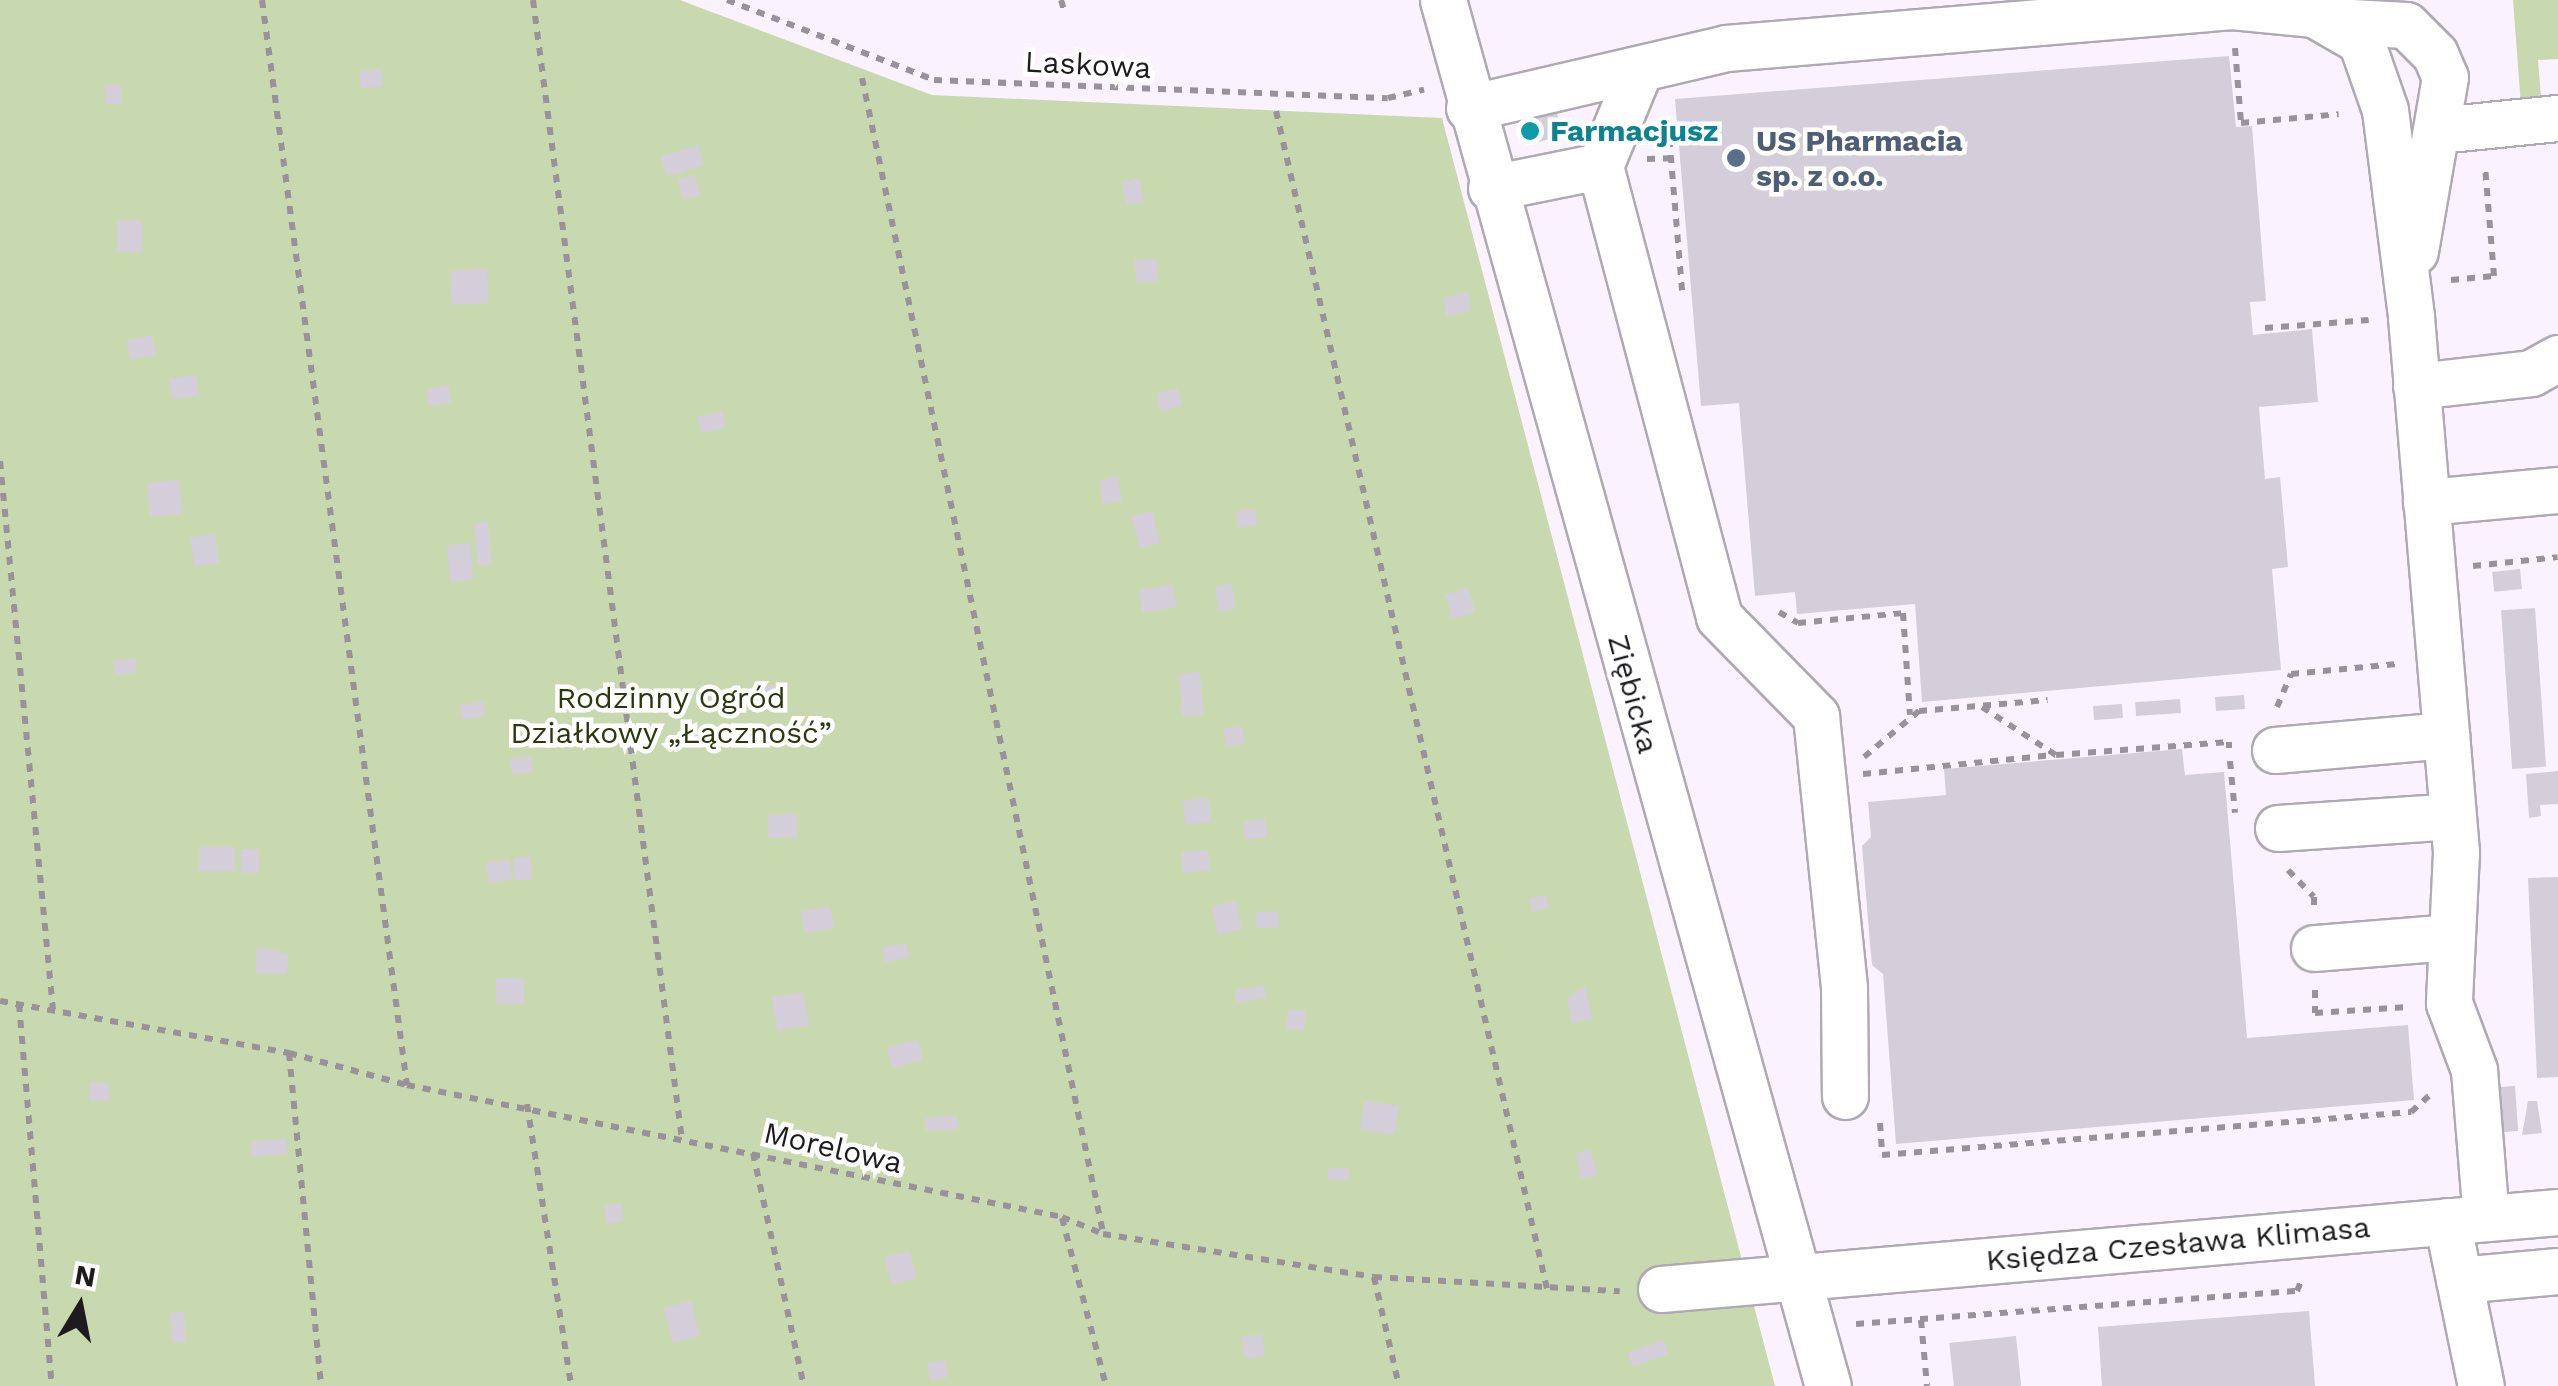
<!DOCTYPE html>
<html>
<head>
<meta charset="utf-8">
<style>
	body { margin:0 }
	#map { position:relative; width:2558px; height:1386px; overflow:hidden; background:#faf3ff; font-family:"Work Sans",sans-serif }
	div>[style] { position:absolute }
	.green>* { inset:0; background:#c9d9af }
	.building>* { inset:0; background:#d3ceda; transform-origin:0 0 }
	.path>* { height:6px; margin-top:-3px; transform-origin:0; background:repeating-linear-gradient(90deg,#98939b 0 8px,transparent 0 16px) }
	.roads { filter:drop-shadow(2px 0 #afa9b3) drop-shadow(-2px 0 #afa9b3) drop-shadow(0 2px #afa9b3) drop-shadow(0 -2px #afa9b3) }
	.minor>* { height:45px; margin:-22.5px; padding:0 22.5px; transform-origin:22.5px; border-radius:22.5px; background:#fff }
	.dots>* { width:28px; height:28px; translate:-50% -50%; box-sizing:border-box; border:5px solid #fff; border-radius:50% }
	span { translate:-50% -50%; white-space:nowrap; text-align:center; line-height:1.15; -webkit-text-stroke:9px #fff; paint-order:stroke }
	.street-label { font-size:30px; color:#1d1b1e }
	.culture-label { font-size:30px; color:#0d838f; font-weight:700 }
	.left { translate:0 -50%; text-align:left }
	.service-label { font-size:30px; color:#4e5e75; font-weight:700 }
	.park-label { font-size:30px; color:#2b380f }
	.north { position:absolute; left:30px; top:1256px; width:100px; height:100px; -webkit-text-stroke:8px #fff; paint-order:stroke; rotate:10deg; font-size:28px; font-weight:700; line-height:40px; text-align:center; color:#1d1b1e }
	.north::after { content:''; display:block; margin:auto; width:35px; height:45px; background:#1d1b1e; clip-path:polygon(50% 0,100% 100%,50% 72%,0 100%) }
</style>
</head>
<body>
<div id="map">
	<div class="green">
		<div style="clip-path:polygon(0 0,680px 0,932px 95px,1442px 118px,1775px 1386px,0 1386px)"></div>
		<div style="clip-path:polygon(2513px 0,2558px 0,2558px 59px,2538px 60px,2541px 96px,2553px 96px,2521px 106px)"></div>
	</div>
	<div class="building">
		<div style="clip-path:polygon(2229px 56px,2236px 127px,2252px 126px,2266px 301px,2250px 302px,2253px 335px,2312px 329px,2318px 402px,2259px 407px,2265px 479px,2280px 477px,2288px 567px,2272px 569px,2281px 670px,1922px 702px,1915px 604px,1797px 614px,1795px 592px,1755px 596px,1739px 403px,1701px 406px,1675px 99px)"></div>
		<div style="left:381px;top:69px;width:17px;height:22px;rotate:83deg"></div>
		<div style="left:105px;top:85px;width:16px;height:19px"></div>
		<div style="left:1556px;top:110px;width:26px;height:25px;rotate:74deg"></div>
		<div style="left:698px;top:145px;width:21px;height:39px;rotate:73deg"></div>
		<div style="left:695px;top:175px;width:21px;height:18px;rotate:76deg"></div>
		<div style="left:1139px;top:178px;width:24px;height:18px;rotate:78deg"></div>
		<div style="left:117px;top:221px;width:25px;height:31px"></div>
		<div style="left:1156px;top:258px;width:23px;height:22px;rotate:83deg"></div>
		<div style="left:487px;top:269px;width:34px;height:37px;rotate:87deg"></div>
		<div style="left:1468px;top:292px;width:19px;height:26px;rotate:78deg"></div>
		<div style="left:152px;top:335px;width:20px;height:26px;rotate:79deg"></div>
		<div style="left:196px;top:375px;width:21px;height:27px;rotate:82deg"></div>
		<div style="left:448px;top:385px;width:18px;height:22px;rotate:81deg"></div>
		<div style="left:1177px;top:388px;width:18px;height:22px;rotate:74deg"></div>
		<div style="left:722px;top:411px;width:17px;height:25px;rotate:77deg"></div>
		<div style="left:1118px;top:477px;width:24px;height:19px;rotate:81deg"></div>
		<div style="left:179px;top:480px;width:34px;height:32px;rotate:85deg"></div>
		<div style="left:1255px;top:509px;width:17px;height:19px;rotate:83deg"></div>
		<div style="left:1152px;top:511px;width:33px;height:21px;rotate:76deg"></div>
		<div style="left:488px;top:522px;width:43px;height:14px;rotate:85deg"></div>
		<div style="left:215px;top:534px;width:29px;height:25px;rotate:82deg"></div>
		<div style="left:470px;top:543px;width:37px;height:23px;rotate:85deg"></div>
		<div style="left:2520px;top:569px;width:20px;height:28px;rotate:84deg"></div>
		<div style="left:1173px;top:584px;width:23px;height:35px;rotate:80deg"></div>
		<div style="left:1232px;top:584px;width:25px;height:17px;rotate:83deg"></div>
		<div style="left:1468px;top:588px;width:25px;height:24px;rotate:74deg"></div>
		<div style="left:2535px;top:608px;width:159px;height:34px;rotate:86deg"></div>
		<div style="clip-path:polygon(135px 658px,136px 673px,115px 674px,113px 661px)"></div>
		<div style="left:1200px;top:672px;width:43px;height:21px;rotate:86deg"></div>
		<div style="left:783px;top:684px;width:19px;height:21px;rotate:81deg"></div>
		<div style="left:2244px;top:695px;width:14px;height:29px;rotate:86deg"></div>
		<div style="left:2180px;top:699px;width:14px;height:45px;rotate:86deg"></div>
		<div style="left:484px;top:702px;width:15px;height:24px;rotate:86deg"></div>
		<div style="left:2122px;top:704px;width:14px;height:29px;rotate:86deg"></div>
		<div style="left:1242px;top:726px;width:18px;height:19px;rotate:81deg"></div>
		<div style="clip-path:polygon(2182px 749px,2185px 775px,2224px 772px,2247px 1038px,2408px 1025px,2414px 1100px,1896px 1144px,1883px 974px,1872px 965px,1870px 944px,1862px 846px,1871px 837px,1868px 802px,1946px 795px,1944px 769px)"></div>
		<div style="left:531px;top:756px;width:16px;height:21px;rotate:83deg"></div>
		<div style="clip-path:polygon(2558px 771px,2558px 804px,2540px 805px,2541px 816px,2529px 818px,2526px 774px)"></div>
		<div style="left:1209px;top:798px;width:24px;height:26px;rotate:85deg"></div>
		<div style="left:797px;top:814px;width:23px;height:29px;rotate:88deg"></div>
		<div style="left:1265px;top:819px;width:18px;height:22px;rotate:84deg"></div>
		<div style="left:199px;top:847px;width:36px;height:24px"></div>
		<div style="left:241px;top:849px;width:18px;height:24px"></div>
		<div style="left:1208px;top:850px;width:20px;height:27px;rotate:84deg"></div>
		<div style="left:530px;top:857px;width:22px;height:17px;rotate:85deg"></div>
		<div style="left:510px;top:860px;width:20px;height:24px;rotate:84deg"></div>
		<div style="clip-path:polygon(2558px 877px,2558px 1077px,2537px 1078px,2528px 878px)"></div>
		<div style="left:1546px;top:895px;width:14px;height:17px;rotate:78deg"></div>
		<div style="left:1236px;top:901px;width:29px;height:25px;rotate:78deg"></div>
		<div style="left:830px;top:906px;width:22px;height:30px;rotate:80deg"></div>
		<div style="left:1278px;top:911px;width:16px;height:23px;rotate:86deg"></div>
		<div style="left:906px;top:943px;width:15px;height:24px;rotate:79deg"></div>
		<div style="clip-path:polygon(257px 947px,288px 954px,287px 974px,256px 973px)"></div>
		<div style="left:496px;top:978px;width:28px;height:26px"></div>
		<div style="left:1264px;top:985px;width:13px;height:30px;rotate:81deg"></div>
		<div style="clip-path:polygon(1585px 986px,1592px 1019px,1572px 1023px,1567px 998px)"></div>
		<div style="left:803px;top:992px;width:34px;height:32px;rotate:80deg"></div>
		<div style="left:1288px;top:1009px;width:18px;height:20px;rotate:6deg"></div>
		<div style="left:918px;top:1040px;width:21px;height:32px;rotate:76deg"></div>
		<div style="left:90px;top:1082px;width:19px;height:18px;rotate:3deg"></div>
		<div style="left:2515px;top:1086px;width:45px;height:19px;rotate:86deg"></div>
		<div style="left:1364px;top:1101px;width:35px;height:29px;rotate:8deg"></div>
		<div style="clip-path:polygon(2528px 1101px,2537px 1101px,2542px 1133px,2522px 1135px)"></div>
		<div style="left:957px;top:1115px;width:14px;height:32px;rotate:86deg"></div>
		<div style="left:286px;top:1139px;width:15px;height:36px;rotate:86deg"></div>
		<div style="left:1591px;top:1150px;width:26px;height:16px;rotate:77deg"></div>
		<div style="left:1328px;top:1168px;width:21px;height:12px"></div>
		<div style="left:621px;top:1203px;width:18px;height:17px;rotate:81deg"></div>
		<div style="left:910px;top:1251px;width:28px;height:26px;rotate:77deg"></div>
		<div style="left:691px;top:1301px;width:36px;height:28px;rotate:76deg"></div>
		<div style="clip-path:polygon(2309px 1311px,2315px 1386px,2102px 1386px,2098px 1327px)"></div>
		<div style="left:184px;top:1312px;width:30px;height:14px;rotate:86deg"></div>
		<div style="left:1262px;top:1334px;width:22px;height:21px;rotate:82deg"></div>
		<div style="left:2016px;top:1336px;width:50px;height:67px;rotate:84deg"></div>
		<div style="left:1663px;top:1340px;width:15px;height:38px;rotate:70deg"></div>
		<div style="left:945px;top:1360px;width:18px;height:18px;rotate:81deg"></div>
	</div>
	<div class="path">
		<div style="left:262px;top:0;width:1095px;rotate:82.39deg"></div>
		<div style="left:533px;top:0;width:1149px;rotate:82.55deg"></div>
		<div style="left:727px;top:0;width:222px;rotate:21.1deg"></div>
		<div style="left:934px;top:80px;width:454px;rotate:2.3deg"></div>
		<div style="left:1388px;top:98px;width:37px;rotate:-13deg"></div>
		<div style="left:1061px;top:0;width:15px;rotate:74deg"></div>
		<div style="left:2235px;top:48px;width:75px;rotate:85.4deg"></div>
		<div style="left:2241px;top:123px;width:98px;rotate:-5.2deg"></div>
		<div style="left:862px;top:78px;width:1180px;rotate:78.21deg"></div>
		<div style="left:1276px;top:111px;width:1209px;rotate:77.04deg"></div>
		<div style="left:1668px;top:123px;width:168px;rotate:85.2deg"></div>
		<div style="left:1647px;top:159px;width:24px;rotate:-2deg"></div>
		<div style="left:2451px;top:280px;width:43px;rotate:-5.3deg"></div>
		<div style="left:2494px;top:276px;width:110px;rotate:-94.7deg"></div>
		<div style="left:2265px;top:328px;width:104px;rotate:-4.4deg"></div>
		<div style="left:0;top:461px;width:551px;rotate:84.48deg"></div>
		<div style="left:2473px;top:566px;width:85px;rotate:-6deg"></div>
		<div style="left:1779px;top:612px;width:22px;rotate:30deg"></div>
		<div style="left:1798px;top:623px;width:105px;rotate:-5.4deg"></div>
		<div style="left:1903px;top:613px;width:102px;rotate:86.1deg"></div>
		<div style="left:1982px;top:707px;width:88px;rotate:33deg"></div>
		<div style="left:2056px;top:755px;width:173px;rotate:-4.3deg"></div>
		<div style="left:2229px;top:742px;width:6px;rotate:90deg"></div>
		<div style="left:2277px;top:707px;width:36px;rotate:-67deg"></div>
		<div style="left:2291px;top:674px;width:106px;rotate:-5.4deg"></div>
		<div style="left:1864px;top:757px;width:72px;rotate:-39.9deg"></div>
		<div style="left:1919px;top:711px;width:129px;rotate:-4.9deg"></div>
		<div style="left:2230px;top:761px;width:52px;rotate:84.5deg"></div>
		<div style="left:1863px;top:774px;width:193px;rotate:-5.7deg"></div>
		<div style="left:2288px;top:870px;width:37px;rotate:46deg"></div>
		<div style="left:2314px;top:897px;width:10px;rotate:90deg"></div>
		<div style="left:2315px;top:990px;width:23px;rotate:90deg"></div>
		<div style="left:2315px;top:1013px;width:93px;rotate:-3.7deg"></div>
		<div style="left:0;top:1001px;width:294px;rotate:10.2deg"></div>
		<div style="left:289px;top:1053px;width:122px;rotate:15.2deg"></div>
		<div style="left:407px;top:1085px;width:668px;rotate:11.39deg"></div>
		<div style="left:1062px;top:1217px;width:44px;rotate:22.5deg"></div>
		<div style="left:1103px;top:1234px;width:274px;rotate:9deg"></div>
		<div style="left:1374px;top:1277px;width:246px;rotate:3.3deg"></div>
		<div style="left:19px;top:1004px;width:383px;rotate:85.1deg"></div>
		<div style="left:289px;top:1053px;width:335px;rotate:84.5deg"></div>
		<div style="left:527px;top:1104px;width:285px;rotate:81.1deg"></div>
		<div style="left:1880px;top:1123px;width:32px;rotate:86deg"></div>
		<div style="left:1882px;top:1155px;width:531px;rotate:-4.65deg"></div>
		<div style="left:2411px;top:1112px;width:30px;rotate:-42deg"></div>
		<div style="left:753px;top:1153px;width:239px;rotate:77.7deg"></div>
		<div style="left:1062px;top:1218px;width:174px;rotate:75.3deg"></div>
		<div style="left:1374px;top:1277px;width:112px;rotate:77.1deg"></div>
		<div style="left:1921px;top:1320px;width:66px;rotate:84.8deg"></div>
		<div style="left:1856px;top:1324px;width:442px;rotate:-4.3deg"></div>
		<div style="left:2297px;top:1291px;width:15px;rotate:-67deg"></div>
	</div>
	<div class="roads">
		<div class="minor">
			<div style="left:1443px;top:0;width:1438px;rotate:74.48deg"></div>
			<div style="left:2332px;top:21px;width:74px;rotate:3.1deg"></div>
			<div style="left:2406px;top:25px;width:41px;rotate:45deg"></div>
			<div style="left:2435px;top:54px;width:25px;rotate:67deg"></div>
			<div style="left:2445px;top:77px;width:177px;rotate:99.8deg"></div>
			<div style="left:1639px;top:71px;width:103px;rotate:112.3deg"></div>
			<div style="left:1600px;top:166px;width:466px;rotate:75.2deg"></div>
			<div style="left:1719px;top:617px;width:139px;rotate:45.6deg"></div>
			<div style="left:1816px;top:716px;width:273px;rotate:84.1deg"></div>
			<div style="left:1844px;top:988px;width:108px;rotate:89.5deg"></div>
			<div style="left:1469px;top:108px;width:264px;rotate:-13.1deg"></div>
			<div style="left:1726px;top:48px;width:508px;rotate:-4.74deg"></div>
			<div style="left:2232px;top:6px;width:82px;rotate:5.6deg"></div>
			<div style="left:2314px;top:14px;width:54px;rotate:29.9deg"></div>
			<div style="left:2361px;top:41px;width:73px;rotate:70.8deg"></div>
			<div style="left:2385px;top:110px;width:209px;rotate:82.8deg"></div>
			<div style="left:2411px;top:317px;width:537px;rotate:85.19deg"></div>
			<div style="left:2456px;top:852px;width:151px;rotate:92.7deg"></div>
			<div style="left:2449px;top:1003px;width:72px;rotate:69.5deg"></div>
			<div style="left:2474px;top:1070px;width:148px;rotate:85.4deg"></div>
			<div style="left:2439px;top:130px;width:120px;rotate:-5.8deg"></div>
			<div style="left:1491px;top:188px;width:111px;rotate:-11.4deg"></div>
			<div style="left:2416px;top:386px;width:116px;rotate:-6.4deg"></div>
			<div style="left:2531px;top:373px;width:31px;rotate:-29deg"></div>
			<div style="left:2426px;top:502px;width:133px;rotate:-5.2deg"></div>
			<div style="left:2275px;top:750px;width:172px;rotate:-5deg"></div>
			<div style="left:2278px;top:828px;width:175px;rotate:-3.9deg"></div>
			<div style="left:2314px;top:948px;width:138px;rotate:-4.6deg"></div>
			<div style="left:2447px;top:1221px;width:168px;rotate:78.4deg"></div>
			<div style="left:2459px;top:1280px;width:99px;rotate:-5.2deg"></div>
			<div style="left:1661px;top:1289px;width:900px;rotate:-4.91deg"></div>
		</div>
	</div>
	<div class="dots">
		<div style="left:1530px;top:131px;background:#0f9aa8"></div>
		<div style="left:1736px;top:158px;background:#5c6f8a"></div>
	</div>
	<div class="street-label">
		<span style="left:1088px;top:65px;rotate:3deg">Laskowa</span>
		<span style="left:1633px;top:694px;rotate:75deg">Ziębicka</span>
		<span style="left:833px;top:1148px;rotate:13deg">Morelowa</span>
		<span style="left:2178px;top:1244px;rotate:-5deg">Księdza Czesława Klimasa</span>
	</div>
	<div class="culture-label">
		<span class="left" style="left:1550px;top:131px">Farmacjusz</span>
	</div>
	<div class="service-label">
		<span class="left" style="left:1756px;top:158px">US Pharmacia<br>sp. z o.o.</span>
	</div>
	<div class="park-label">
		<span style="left:671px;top:715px">Rodzinny Ogród<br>Działkowy „Łączność”</span>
	</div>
	<div class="north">N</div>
</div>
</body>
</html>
